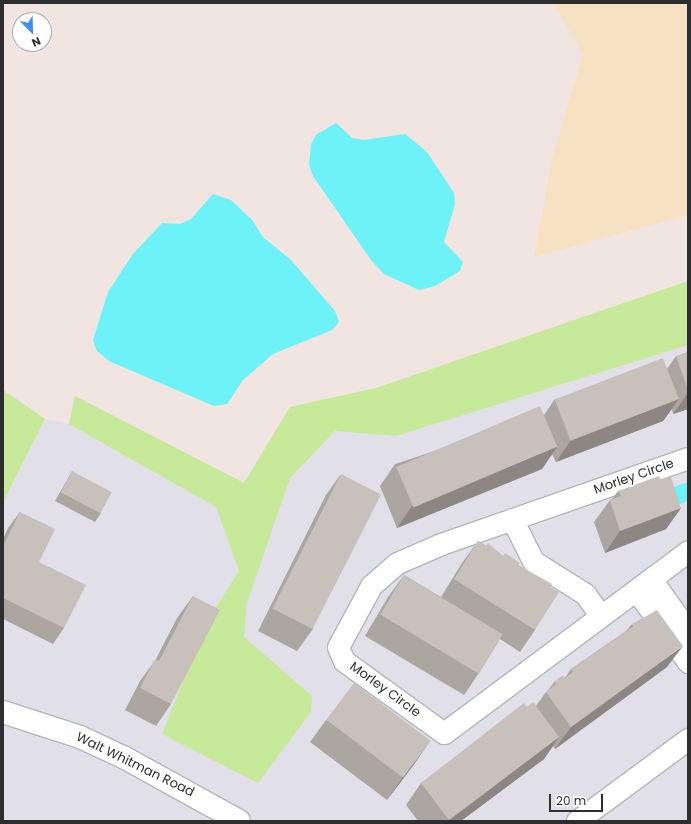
<!DOCTYPE html>
<html>
<head>
<meta charset="utf-8">
<style>
	body { margin:0 }
	#map { position:relative; width:691px; height:824px; overflow:hidden; background:#f0e5e0; font-family:Poppins,sans-serif }
	div>[style] { position:absolute }
	.industrial>* { inset:0; background:#e1e0e8 }
	.green>* { inset:0; background:#c6ea99 }
	.sand>* { inset:0; background:#f6e2c2 }
	.water>* { inset:0; background:#6df2f8 }
	.roads { filter:drop-shadow(1px 0 #b0b6be) drop-shadow(-1px 0 #b0b6be) drop-shadow(0 1px #b0b6be) drop-shadow(0 -1px #b0b6be) }
	.minor>* { height:21px; margin:-10.5px; padding:0 10.5px; transform-origin:10.5px; border-radius:10.5px; background:#fff }
	.secondary>* { height:22px; margin:-11px; padding:0 11px; transform-origin:11px; border-radius:11px; background:#fff }
	.wall>* { inset:0; background:#aca6a1 }
	.shaded-wall>* { inset:0; background:#8c8783 }
	.building>* { inset:0; background:#c8c1bb; transform-origin:0 0 }
	span { translate:-50% -50%; white-space:nowrap; text-align:center; line-height:1.15; -webkit-text-stroke:3.5px #fff; paint-order:stroke }
	.street-label { font-size:13px; color:#2e2e2e }
	.frame { position:absolute; inset:0; border:4px solid #2e2e2e; pointer-events:none }
	.north { position:absolute; left:12px; top:12px; width:40px; height:40px; box-sizing:border-box; background:#fff; border:1px solid #ababab; border-radius:50%; rotate:157deg; font-size:11px; font-weight:700; line-height:16px; text-align:center; color:#2e2e2e }
	.north::after { content:''; display:block; margin:auto; width:14px; height:18px; background:#3e8dff; clip-path:polygon(50% 0,100% 100%,50% 72%,0 100%) }
	.scale { position:absolute; left:549px; top:794px; width:54px; height:18px; box-sizing:border-box; border:2px solid #2e2e2e; border-top:0; padding-left:5px; font-size:12px; line-height:14px; white-space:nowrap; color:#2e2e2e; -webkit-text-stroke:3px #fff; paint-order:stroke }
</style>
</head>
<body>
<div id="map">
	<div class="industrial">
		<div style="clip-path:polygon(688px 286px,688px 821px,3px 821px,3px 390px,45px 419px,69px 424px,75px 396px,244px 483px,290px 407px,376px 388px)"></div>
	</div>
	<div class="green">
		<div style="clip-path:polygon(688px 281px,688px 345px,396px 436px,335px 431px,290px 478px,246px 606px,244px 637px,312px 696px,311px 712px,258px 783px,162px 734px,208px 620px,239px 571px,216px 507px,69px 424px,75px 396px,244px 483px,290px 407px,376px 388px)"></div>
		<div style="clip-path:polygon(3px 390px,45px 419px,3px 502px)"></div>
	</div>
	<div class="sand">
		<div style="clip-path:polygon(553px 3px,688px 3px,688px 215px,534px 257px,552px 159px,583px 54px)"></div>
	</div>
	<div class="water">
		<div style="clip-path:polygon(336px 123px,352px 138px,364px 140px,405px 134px,427px 152px,454px 193px,455px 204px,444px 242px,463px 262px,460px 271px,435px 286px,419px 290px,384px 274px,371px 260px,313px 176px,309px 165px,311px 144px,316px 135px)"></div>
		<div style="clip-path:polygon(213px 194px,231px 200px,252px 220px,263px 237px,291px 260px,335px 311px,339px 322px,332px 330px,273px 354px,243px 380px,227px 404px,214px 406px,109px 361px,97px 351px,93px 340px,108px 292px,133px 254px,162px 223px,180px 224px,191px 219px)"></div>
		<div style="clip-path:polygon(688px 482px,688px 501px,669px 508px,663px 491px)"></div>
	</div>
	<div class="roads">
		<div class="minor">
			<div style="left:688px;top:458px;width:262px;rotate:160.8deg"></div>
			<div style="left:441px;top:544px;width:48px;rotate:156.6deg"></div>
			<div style="left:397px;top:563px;width:35px;rotate:139deg"></div>
			<div style="left:371px;top:586px;width:69px;rotate:118.4deg"></div>
			<div style="left:338px;top:647px;width:15px;rotate:67deg"></div>
			<div style="left:344px;top:661px;width:123px;rotate:35.8deg"></div>
			<div style="left:444px;top:733px;width:304px;rotate:-36.7deg"></div>
			<div style="left:512px;top:519px;width:47px;rotate:63.4deg"></div>
			<div style="left:533px;top:561px;width:62px;rotate:32.4deg"></div>
			<div style="left:585px;top:594px;width:27px;rotate:54deg"></div>
			<div style="left:651px;top:579px;width:64px;rotate:54.6deg"></div>
			<div style="left:636px;top:590px;width:89px;rotate:54.2deg"></div>
			<div style="left:577px;top:821px;width:138px;rotate:-36.5deg"></div>
		</div>
		<div class="secondary">
			<div style="left:3px;top:712px;width:81px;rotate:18deg"></div>
			<div style="left:80px;top:737px;width:50px;rotate:25deg"></div>
			<div style="left:125px;top:758px;width:130px;rotate:28.9deg"></div>
		</div>
	</div>
	<div class="wall">
		<div style="clip-path:polygon(688px 352px,688px 409px,673px 414px,672px 409px,663px 421px,556px 462px,552px 454px,542px 469px,397px 528px,380px 486px,395px 464px,544px 415px,555px 399px,667px 369px,676px 356px)"></div>
		<div style="clip-path:polygon(72px 471px,101px 513px,95px 522px,55px 501px,67px 480px)"></div>
		<div style="clip-path:polygon(341px 474px,313px 629px,297px 651px,258px 631px,326px 495px)"></div>
		<div style="clip-path:polygon(661px 480px,681px 508px,666px 529px,605px 553px,594px 522px,610px 500px,612px 499px,618px 491px)"></div>
		<div style="clip-path:polygon(20px 512px,64px 628px,53px 644px,3px 619px,3px 539px,8px 528px)"></div>
		<div style="clip-path:polygon(478px 541px,518px 565px,550px 587px,535px 630px,520px 652px,500px 639px,479px 673px,464px 695px,365px 636px,388px 597px,404px 575px,441px 597px,462px 563px)"></div>
		<div style="clip-path:polygon(193px 596px,171px 704px,156px 726px,125px 710px,140px 681px,156px 659px,177px 618px)"></div>
		<div style="clip-path:polygon(632px 624px,667px 667px,555px 749px,553px 746px,544px 759px,461px 821px,418px 821px,406px 805px,421px 783px,527px 707px,536px 706px,546px 692px,548px 690px,555px 681px,565px 678px,571px 669px,626px 631px)"></div>
		<div style="clip-path:polygon(326px 720px,415px 763px,387px 800px,310px 742px)"></div>
	</div>
	<div class="shaded-wall">
		<div style="clip-path:polygon(688px 393px,688px 409px,673px 414px)"></div>
		<div style="clip-path:polygon(679px 399px,663px 421px,556px 462px,571px 440px)"></div>
		<div style="clip-path:polygon(557px 447px,542px 469px,397px 528px,412px 506px)"></div>
		<div style="clip-path:polygon(681px 508px,666px 529px,605px 553px,620px 531px)"></div>
		<div style="clip-path:polygon(683px 646px,667px 667px,555px 749px,571px 727px)"></div>
		<div style="clip-path:polygon(559px 737px,544px 759px,461px 821px,448px 821px)"></div>
		<div style="clip-path:polygon(430px 741px,415px 763px,387px 800px,402px 778px)"></div>
	</div>
	<div class="building">
		<div style="clip-path:polygon(688px 352px,688px 390px,676px 356px)"></div>
		<div style="left:663px;top:358px;width:44px;height:116px;rotate:69deg"></div>
		<div style="left:540px;top:406px;width:44px;height:156px;rotate:67deg"></div>
		<div style="left:72px;top:471px;width:45px;height:24px;rotate:28deg"></div>
		<div style="left:341px;top:474px;width:45px;height:151px;rotate:27deg"></div>
		<div style="clip-path:polygon(659px 476px,661px 480px,671px 477px,681px 508px,620px 531px,610px 500px,621px 496px,618px 491px)"></div>
		<div style="clip-path:polygon(20px 512px,55px 529px,39px 562px,86px 585px,64px 628px,3px 598px,3px 546px)"></div>
		<div style="clip-path:polygon(478px 541px,486px 546px,488px 543px,503px 556px,505px 553px,520px 563px,518px 565px,552px 584px,550px 587px,559px 592px,535px 630px,454px 579px)"></div>
		<div style="left:404px;top:575px;width:115px;height:46px;rotate:31deg"></div>
		<div style="clip-path:polygon(193px 596px,220px 610px,171px 704px,140px 688px,155px 659px,159px 661px)"></div>
		<div style="clip-path:polygon(657px 610px,683px 646px,571px 727px,546px 692px,556px 684px,555px 681px,563px 675px,565px 678px,573px 672px,571px 669px,634px 626px,632px 624px)"></div>
		<div style="left:354px;top:683px;width:96px;height:46px;rotate:37deg"></div>
		<div style="clip-path:polygon(533px 702px,559px 737px,449px 820px,421px 783px,524px 703px,527px 707px)"></div>
	</div>
	<div class="street-label">
		<span style="left:634px;top:477px;rotate:-19deg">Morley Circle</span>
		<span style="left:385px;top:690px;rotate:36deg">Morley Circle</span>
		<span style="left:135px;top:765px;rotate:26deg">Walt Whitman Road</span>
	</div>
	<div class="frame"></div>
	<div class="north">N</div>
	<div class="scale">20 m</div>
</div>
</body>
</html>
